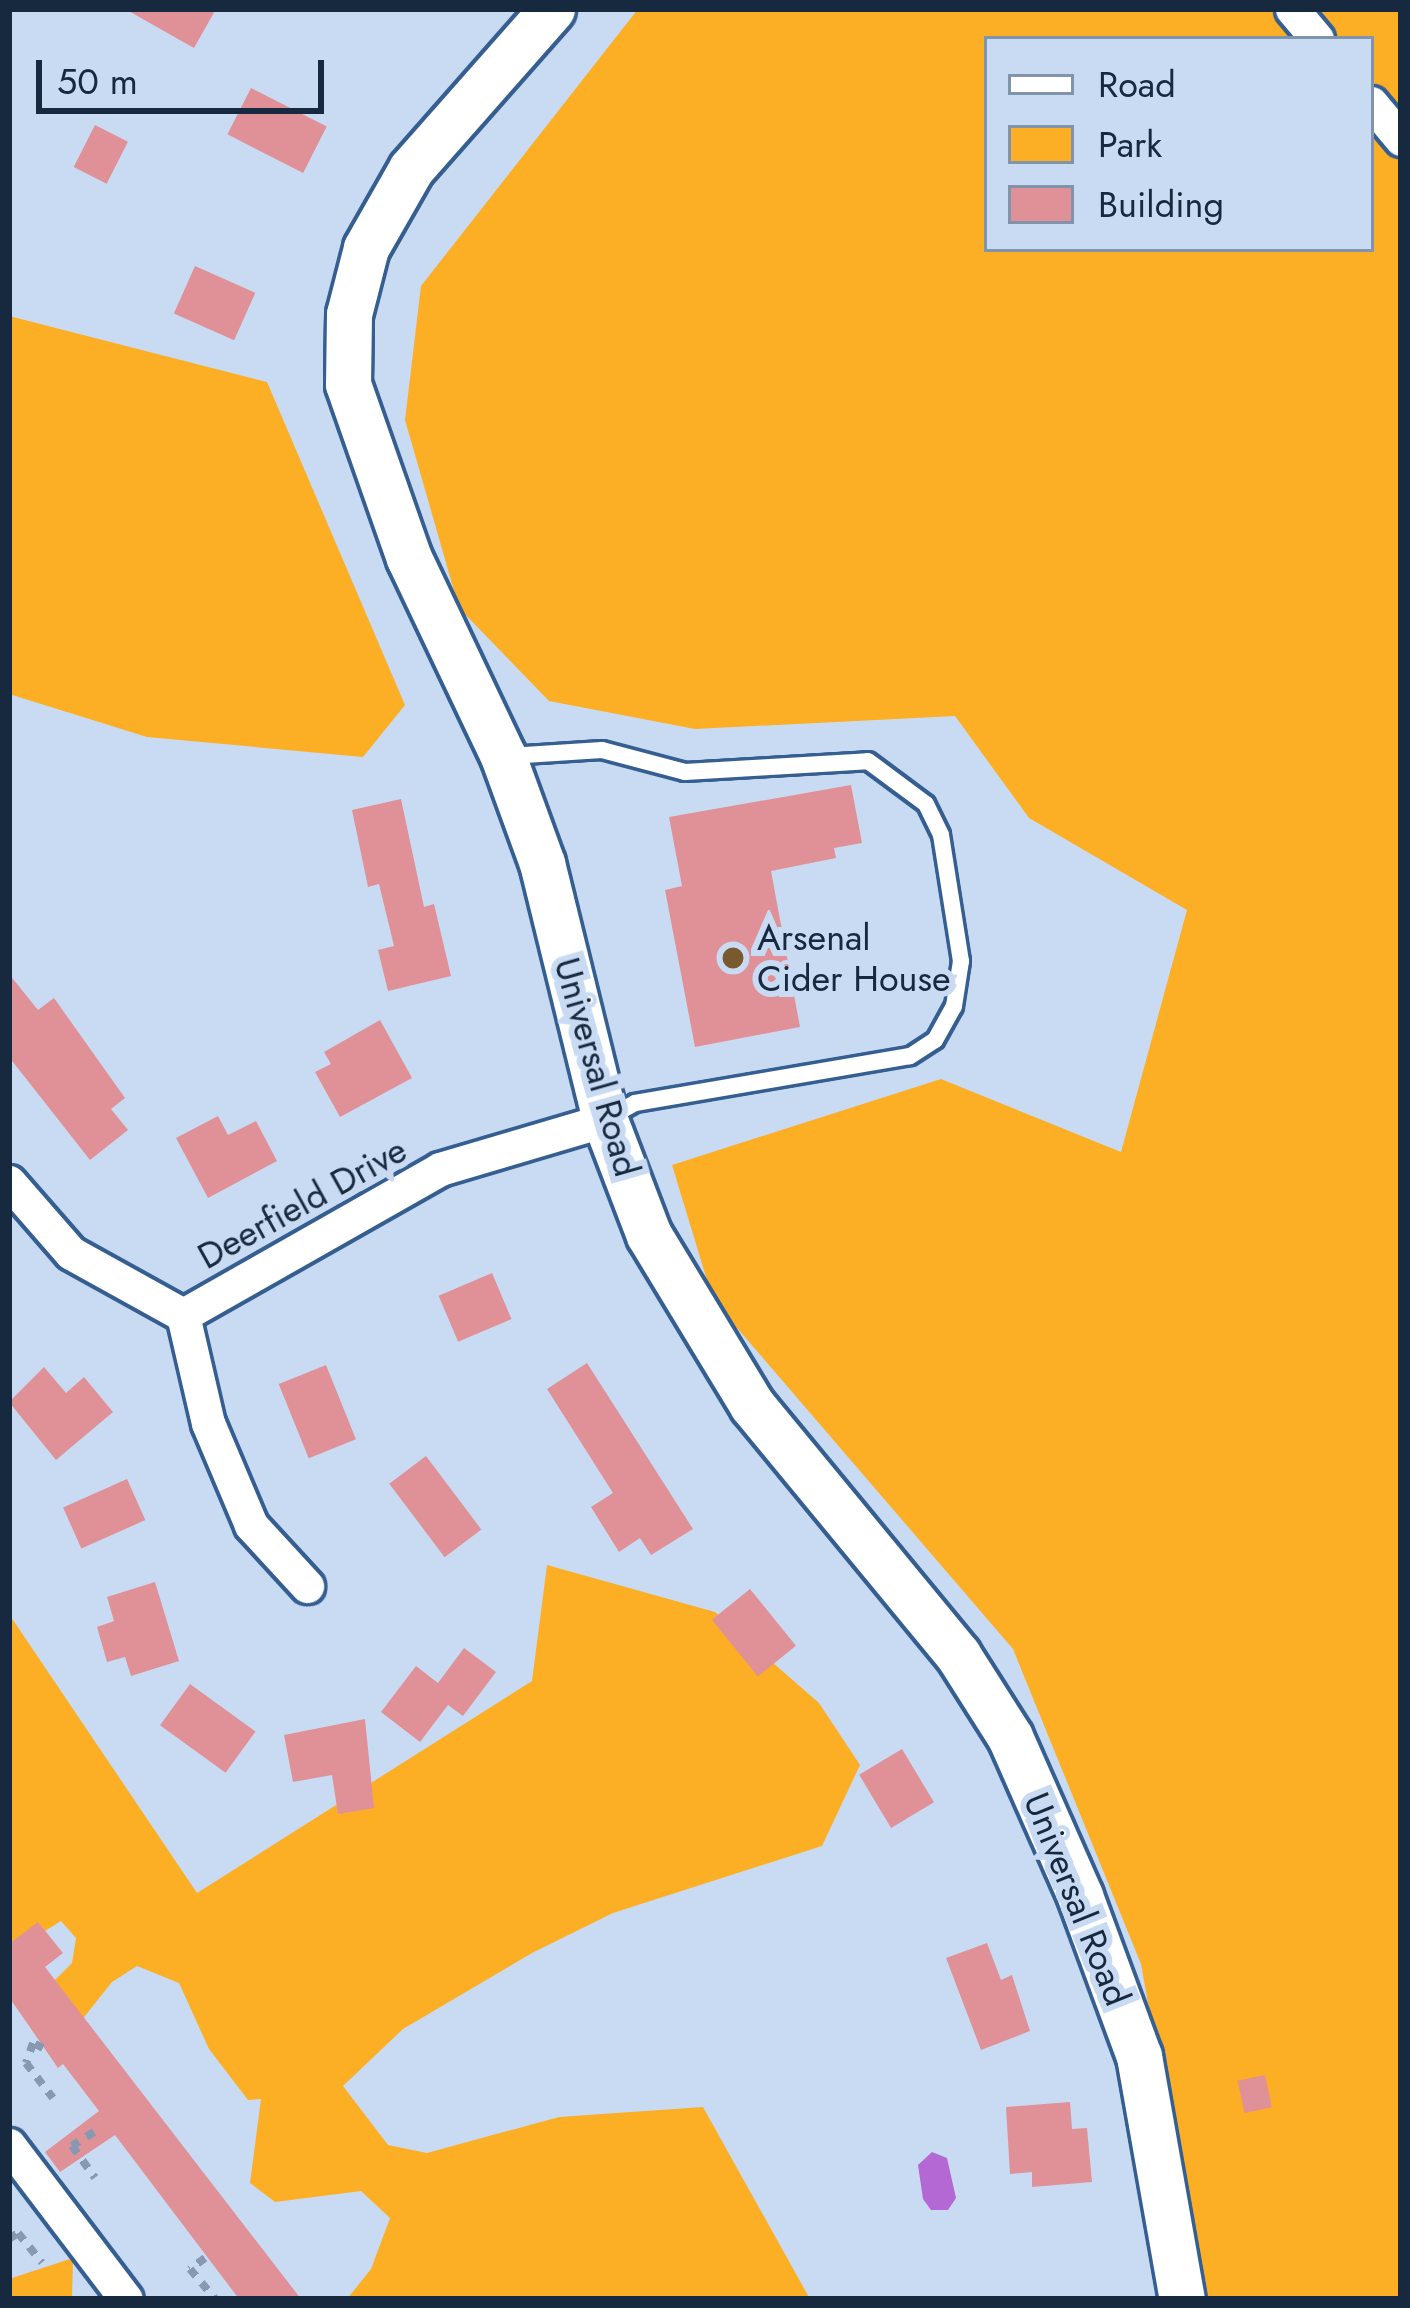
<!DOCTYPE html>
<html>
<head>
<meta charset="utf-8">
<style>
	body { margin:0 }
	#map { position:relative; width:1410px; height:2308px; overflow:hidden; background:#c9dbf3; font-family:Jost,sans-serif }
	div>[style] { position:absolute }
	.green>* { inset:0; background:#fcae25 }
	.water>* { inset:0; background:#b368d3 }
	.building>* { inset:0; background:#df9197; transform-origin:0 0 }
	.path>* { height:8px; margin-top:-4px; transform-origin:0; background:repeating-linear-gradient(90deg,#8799b0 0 9px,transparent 0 18px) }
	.roads { filter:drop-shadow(3px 0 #355e91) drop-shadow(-3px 0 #355e91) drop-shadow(0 3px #355e91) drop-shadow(0 -3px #355e91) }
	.lane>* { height:16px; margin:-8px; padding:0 8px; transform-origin:8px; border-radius:8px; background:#fff }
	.street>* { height:33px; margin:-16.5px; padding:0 16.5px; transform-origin:16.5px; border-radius:16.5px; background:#fff }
	.secondary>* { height:45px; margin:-22.5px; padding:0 22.5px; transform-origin:22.5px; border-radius:22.5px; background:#fff }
	.dots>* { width:33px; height:33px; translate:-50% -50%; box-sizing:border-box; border:6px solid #c9dbf3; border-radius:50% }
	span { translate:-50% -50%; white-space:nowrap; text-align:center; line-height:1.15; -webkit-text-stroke:12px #c9dbf3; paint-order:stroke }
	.poi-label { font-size:36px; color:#17293f }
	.left { translate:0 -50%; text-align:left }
	.street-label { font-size:36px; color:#17293f }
	.frame { position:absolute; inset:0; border:12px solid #17293f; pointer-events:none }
	.legend { position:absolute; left:984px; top:36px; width:390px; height:216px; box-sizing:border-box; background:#c9dbf3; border:3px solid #8294ab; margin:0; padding:15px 21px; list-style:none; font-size:36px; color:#17293f }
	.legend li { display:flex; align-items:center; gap:24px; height:60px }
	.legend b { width:60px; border:3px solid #8294ab }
	.scale { position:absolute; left:36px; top:60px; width:288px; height:54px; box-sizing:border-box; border:6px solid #17293f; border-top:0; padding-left:15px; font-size:36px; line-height:42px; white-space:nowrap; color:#17293f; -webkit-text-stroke:9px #c9dbf3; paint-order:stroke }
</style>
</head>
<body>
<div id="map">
	<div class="green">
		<div style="clip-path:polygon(evenodd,638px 9px,1401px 9px,1401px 2299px,1201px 2299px,1141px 1964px,1013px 1649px,713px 1300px,672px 1165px,941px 1079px,1121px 1152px,1187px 910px,1029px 818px,955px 716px,695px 729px,549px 701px,459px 608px,405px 420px,421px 286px,638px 9px,987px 39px,1371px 39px,1371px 249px,987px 249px,987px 39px)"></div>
		<div style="clip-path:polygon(9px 316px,267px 382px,405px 705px,363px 757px,147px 737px,9px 694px)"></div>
		<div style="clip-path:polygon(547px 1565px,715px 1612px,819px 1703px,860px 1765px,822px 1846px,613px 1913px,532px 1953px,403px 2029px,343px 2086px,388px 2145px,427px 2153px,559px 2117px,703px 2107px,810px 2299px,347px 2299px,371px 2269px,390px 2218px,361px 2191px,275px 2202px,250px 2183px,261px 2099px,248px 2100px,209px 2049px,179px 1983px,137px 1966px,112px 1982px,77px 2026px,39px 1996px,72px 1963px,76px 1938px,61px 1921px,26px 1943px,9px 1974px,9px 1614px,197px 1893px,532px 1681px)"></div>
		<div style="clip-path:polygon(73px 2258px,72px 2299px,9px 2299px,9px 2279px)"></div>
	</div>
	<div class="water">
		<div style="clip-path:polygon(932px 2152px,947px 2158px,956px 2198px,948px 2210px,931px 2210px,923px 2199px,918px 2165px)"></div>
	</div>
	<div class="building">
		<div style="clip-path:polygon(125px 9px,216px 9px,194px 48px)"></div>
		<div style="left:251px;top:88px;width:85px;height:52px;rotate:27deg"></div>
		<div style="left:95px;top:125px;width:37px;height:47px;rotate:27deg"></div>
		<div style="left:195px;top:266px;width:66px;height:52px;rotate:24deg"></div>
		<div style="clip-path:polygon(851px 785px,862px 843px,834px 848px,836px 858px,771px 871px,800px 1027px,695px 1047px,665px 890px,682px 886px,669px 817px)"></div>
		<div style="clip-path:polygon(401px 799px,424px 907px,434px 904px,451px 976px,388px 991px,378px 950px,394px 946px,379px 884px,368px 887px,352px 810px)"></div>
		<div style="clip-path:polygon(9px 974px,38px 1010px,54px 998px,125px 1098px,111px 1109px,128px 1130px,90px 1160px,9px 1057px)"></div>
		<div style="clip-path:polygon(380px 1020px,412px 1078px,340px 1117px,315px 1072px,331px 1064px,324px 1052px)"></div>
		<div style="clip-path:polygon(218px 1116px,228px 1135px,256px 1121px,277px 1161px,208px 1198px,176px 1138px)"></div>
		<div style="left:492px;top:1273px;width:50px;height:58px;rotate:67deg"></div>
		<div style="clip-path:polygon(587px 1363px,693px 1529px,651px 1555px,640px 1538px,619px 1552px,591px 1507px,613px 1493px,547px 1389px)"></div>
		<div style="left:326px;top:1365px;width:80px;height:51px;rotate:68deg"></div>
		<div style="clip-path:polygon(44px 1367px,66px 1393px,84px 1377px,113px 1412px,56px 1460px,9px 1402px)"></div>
		<div style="left:426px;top:1456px;width:92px;height:46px;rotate:53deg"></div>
		<div style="left:127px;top:1479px;width:45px;height:70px;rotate:66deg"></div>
		<div style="clip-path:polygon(155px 1582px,179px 1661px,131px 1676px,125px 1657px,107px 1662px,97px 1627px,114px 1621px,107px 1597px)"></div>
		<div style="left:750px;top:1589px;width:73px;height:49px;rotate:51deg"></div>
		<div style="clip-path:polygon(464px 1648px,496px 1672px,463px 1716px,448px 1705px,420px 1742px,381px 1712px,416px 1666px,438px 1683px)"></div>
		<div style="left:190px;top:1684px;width:81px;height:51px;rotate:36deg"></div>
		<div style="clip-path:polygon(365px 1719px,374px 1808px,338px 1814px,332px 1775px,293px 1782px,284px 1735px)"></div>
		<div style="left:902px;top:1749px;width:62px;height:50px;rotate:59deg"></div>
		<div style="clip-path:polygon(38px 1922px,63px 1953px,45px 1967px,301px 2299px,239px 2299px,115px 2135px,60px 2172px,45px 2152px,99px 2111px,63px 2064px,58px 2068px,9px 1997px,9px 1944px)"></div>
		<div style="clip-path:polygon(987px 1943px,1001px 1980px,1012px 1975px,1030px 2031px,981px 2050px,946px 1958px)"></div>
		<div style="left:1265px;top:2075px;width:33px;height:28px;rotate:78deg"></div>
		<div style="clip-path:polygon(1070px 2102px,1072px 2129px,1087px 2128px,1092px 2182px,1032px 2187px,1032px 2172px,1010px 2174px,1006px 2107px)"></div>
	</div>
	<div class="path">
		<div style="left:43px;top:2048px;width:11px;rotate:-153deg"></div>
		<div style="left:33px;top:2043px;width:21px;rotate:109deg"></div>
		<div style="left:26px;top:2063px;width:44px;rotate:52.4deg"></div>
		<div style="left:94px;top:2132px;width:26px;rotate:148deg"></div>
		<div style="left:72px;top:2146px;width:39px;rotate:54deg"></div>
		<div style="left:9px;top:2239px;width:11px;rotate:-34deg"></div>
		<div style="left:18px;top:2233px;width:38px;rotate:51deg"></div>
		<div style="left:205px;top:2258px;width:19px;rotate:144deg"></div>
		<div style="left:190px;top:2269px;width:39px;rotate:50deg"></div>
	</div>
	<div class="roads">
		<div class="lane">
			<div style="left:509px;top:756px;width:93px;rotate:-3.7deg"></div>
			<div style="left:602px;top:750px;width:86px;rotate:14.8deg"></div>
			<div style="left:685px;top:772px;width:183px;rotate:-3.4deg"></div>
			<div style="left:868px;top:761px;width:72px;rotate:36.6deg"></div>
			<div style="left:926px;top:804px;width:34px;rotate:64deg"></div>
			<div style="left:941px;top:835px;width:128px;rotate:81deg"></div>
			<div style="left:961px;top:961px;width:46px;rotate:98.8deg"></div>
			<div style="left:954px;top:1006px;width:39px;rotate:119deg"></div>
			<div style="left:935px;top:1040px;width:30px;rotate:147deg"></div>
			<div style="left:910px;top:1056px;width:279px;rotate:170.3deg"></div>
			<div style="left:635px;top:1103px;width:33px;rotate:151deg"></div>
		</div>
		<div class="street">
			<div style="left:1292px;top:9px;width:39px;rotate:50deg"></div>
			<div style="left:1371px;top:103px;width:47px;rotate:50.2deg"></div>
			<div style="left:9px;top:1182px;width:94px;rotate:48.9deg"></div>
			<div style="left:71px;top:1253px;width:128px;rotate:29deg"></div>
			<div style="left:183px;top:1315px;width:296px;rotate:-29.6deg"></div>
			<div style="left:440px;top:1169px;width:172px;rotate:-16.5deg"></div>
			<div style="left:183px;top:1315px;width:111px;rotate:77deg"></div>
			<div style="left:208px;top:1423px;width:111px;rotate:67.1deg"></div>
			<div style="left:251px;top:1525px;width:83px;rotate:47.4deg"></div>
			<div style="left:9px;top:2145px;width:193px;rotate:52.8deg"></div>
		</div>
		<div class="secondary">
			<div style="left:552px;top:9px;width:213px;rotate:131.4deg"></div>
			<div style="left:411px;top:169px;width:91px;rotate:119.7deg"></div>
			<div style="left:366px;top:248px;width:68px;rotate:104.4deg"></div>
			<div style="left:349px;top:314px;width:70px;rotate:90.8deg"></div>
			<div style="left:348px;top:384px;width:184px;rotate:70.7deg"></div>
			<div style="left:409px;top:558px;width:219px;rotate:64.6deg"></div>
			<div style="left:503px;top:756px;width:114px;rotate:70deg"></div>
			<div style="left:542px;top:863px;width:265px;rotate:76.2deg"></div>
			<div style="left:605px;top:1120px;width:123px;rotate:69.1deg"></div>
			<div style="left:649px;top:1235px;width:199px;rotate:58.8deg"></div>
			<div style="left:752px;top:1405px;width:324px;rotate:50.5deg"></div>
			<div style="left:958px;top:1655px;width:97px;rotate:57.6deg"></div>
			<div style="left:1010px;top:1737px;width:174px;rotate:66.2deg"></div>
			<div style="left:1080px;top:1896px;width:171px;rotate:69.8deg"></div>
			<div style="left:1139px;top:2056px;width:247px;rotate:80deg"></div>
		</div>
	</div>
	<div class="dots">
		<div style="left:733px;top:958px;background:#785a2e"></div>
	</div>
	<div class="poi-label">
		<span class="left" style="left:757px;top:958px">Arsenal<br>Cider House</span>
	</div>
	<div class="street-label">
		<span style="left:597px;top:1067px;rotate:74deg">Universal Road</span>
		<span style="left:302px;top:1203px;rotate:-29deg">Deerfield Drive</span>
		<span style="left:1077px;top:1899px;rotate:68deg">Universal Road</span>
	</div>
	<div class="frame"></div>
	<ul class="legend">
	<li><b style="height:15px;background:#fff"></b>Road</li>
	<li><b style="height:33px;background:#fcae25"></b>Park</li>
	<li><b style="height:33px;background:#df9197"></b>Building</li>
	</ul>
	<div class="scale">50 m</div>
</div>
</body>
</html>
